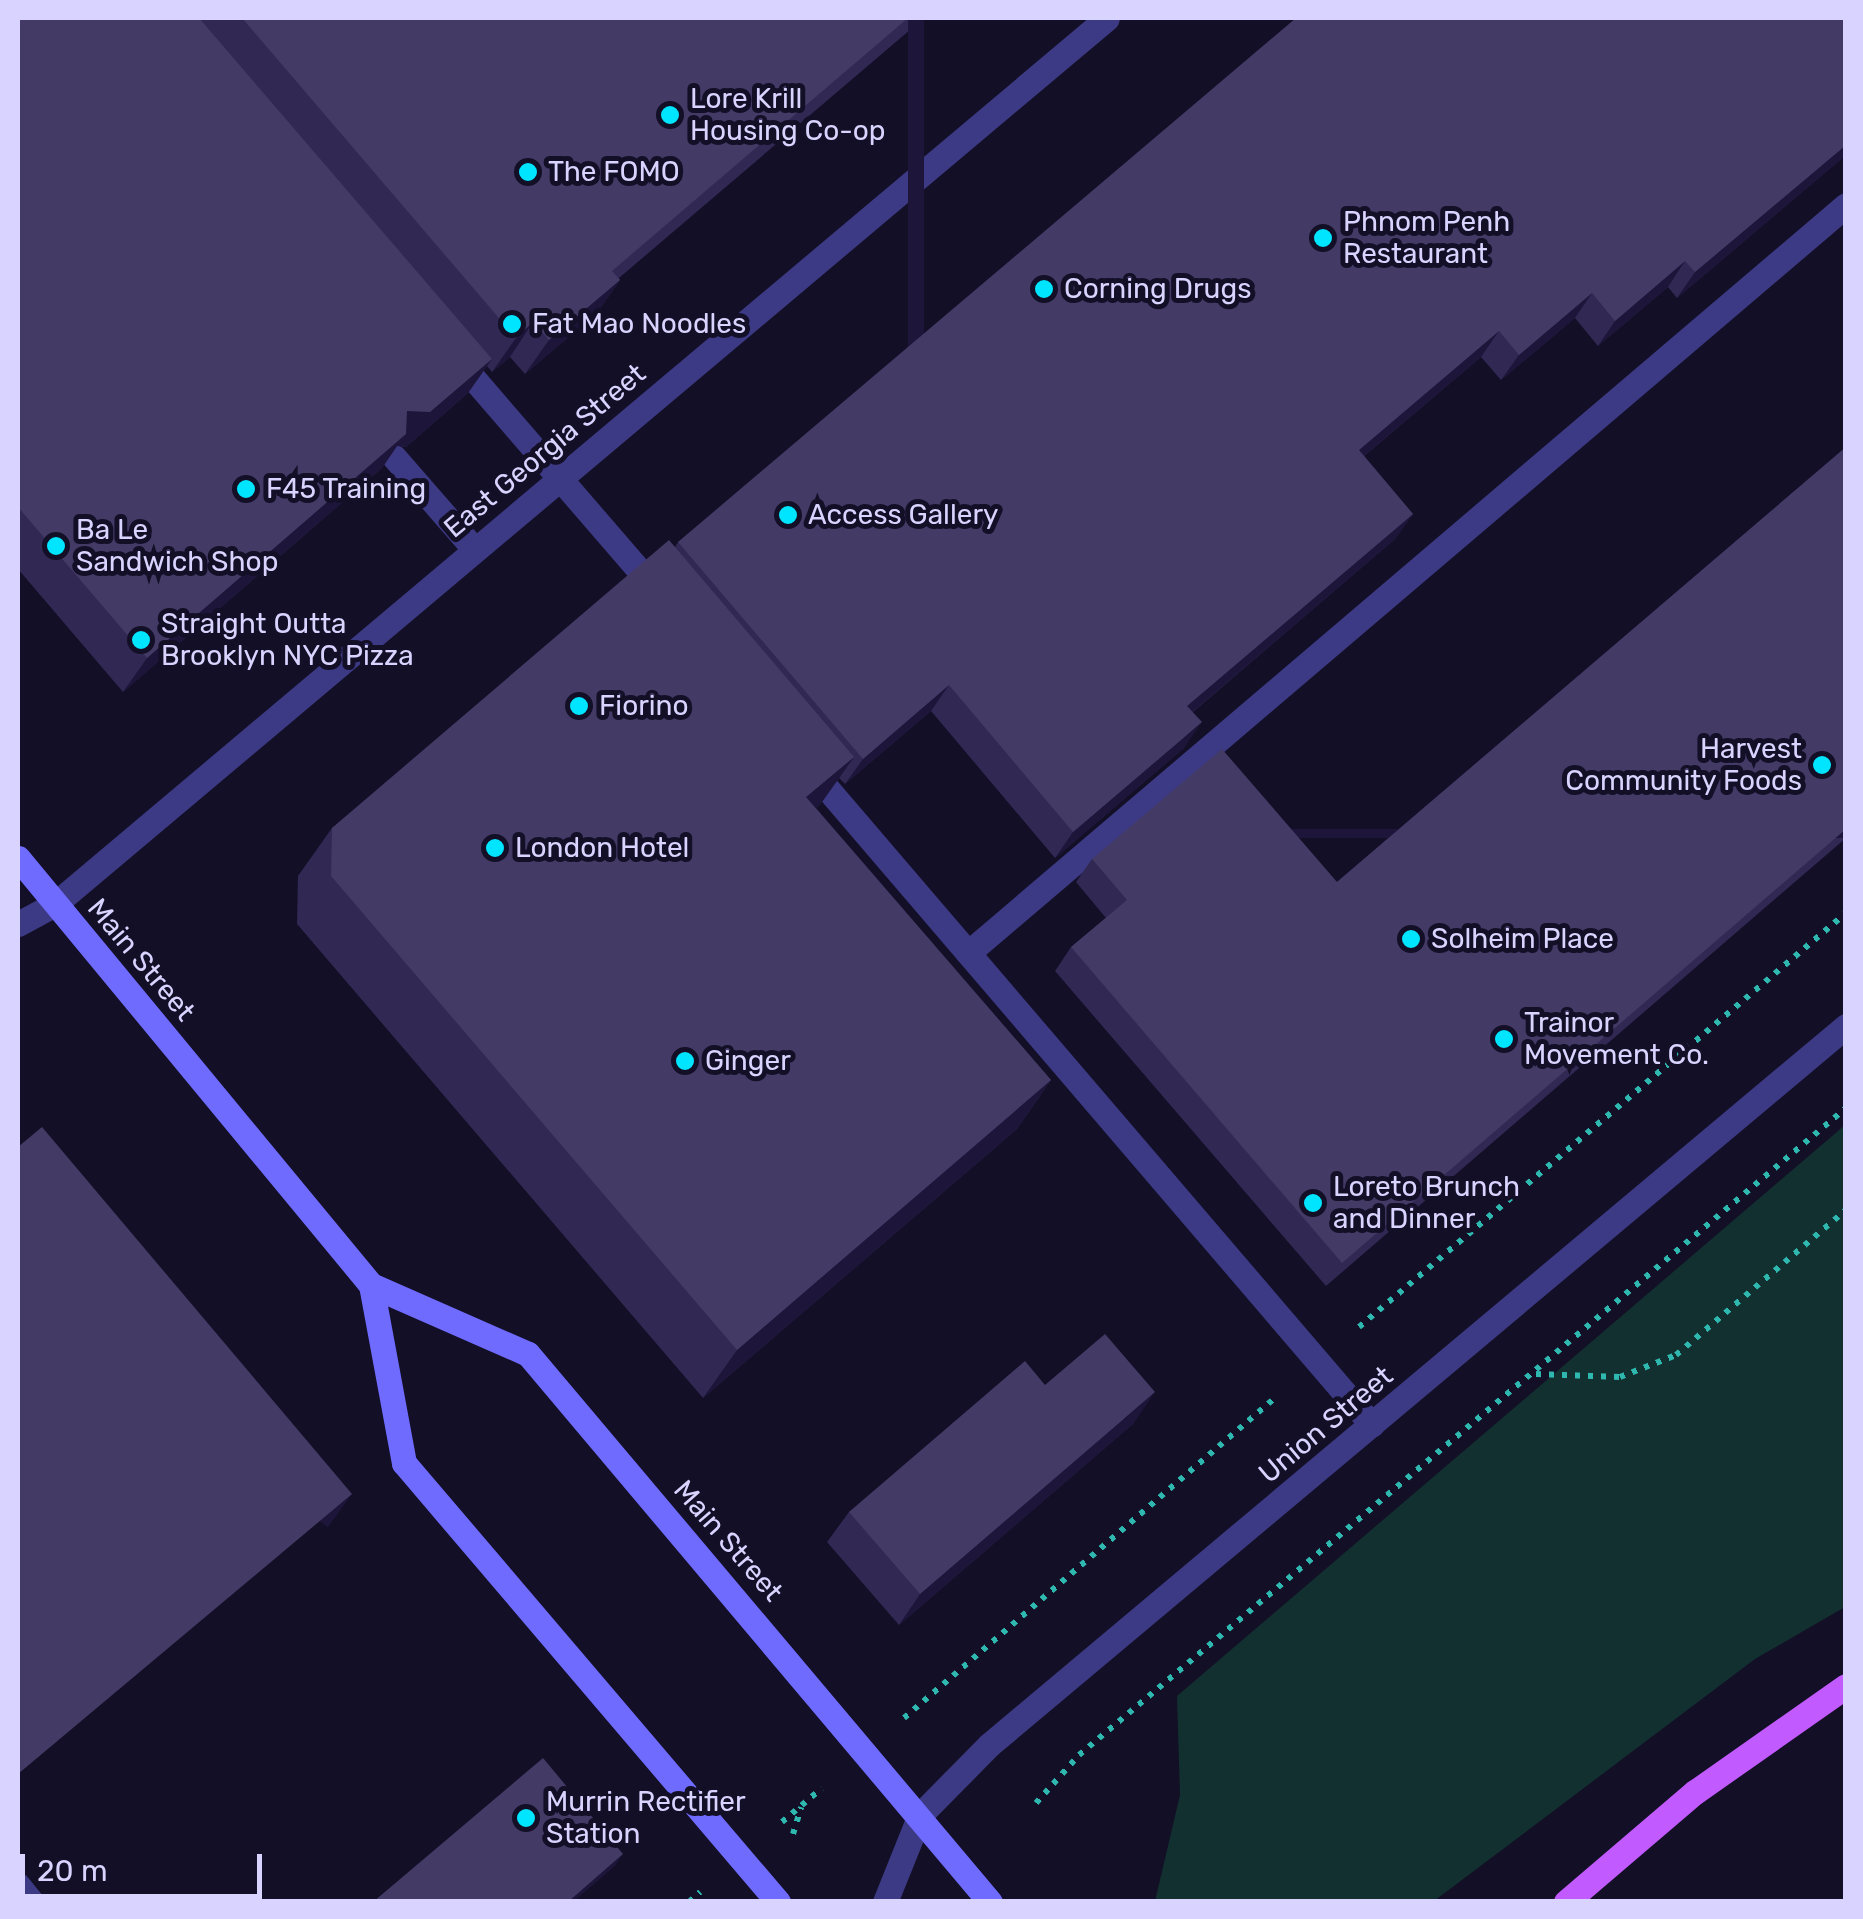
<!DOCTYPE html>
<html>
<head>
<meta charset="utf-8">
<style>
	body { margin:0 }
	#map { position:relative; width:1863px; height:1919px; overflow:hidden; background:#130f26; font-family:Rubik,sans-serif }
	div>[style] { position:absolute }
	.green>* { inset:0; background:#12302f }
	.path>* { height:6px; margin-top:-3px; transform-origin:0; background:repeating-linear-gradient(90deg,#2fb8b0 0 5px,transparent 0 13px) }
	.lane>* { height:25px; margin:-12.5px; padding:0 12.5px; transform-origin:12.5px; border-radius:12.5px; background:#3d3a85 }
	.street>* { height:25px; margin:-12.5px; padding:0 12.5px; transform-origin:12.5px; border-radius:12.5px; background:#3d3a85 }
	.secondary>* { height:25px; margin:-12.5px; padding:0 12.5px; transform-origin:12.5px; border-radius:12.5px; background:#6f6bff }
	.primary>* { height:25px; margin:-12.5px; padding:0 12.5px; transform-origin:12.5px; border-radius:12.5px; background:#c25bff }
	.wall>* { inset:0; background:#312854 }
	.shaded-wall>* { inset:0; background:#1d163a; transform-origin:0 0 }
	.building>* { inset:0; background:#433a66 }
	.dots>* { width:28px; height:28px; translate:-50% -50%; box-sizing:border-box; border:5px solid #130f26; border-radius:50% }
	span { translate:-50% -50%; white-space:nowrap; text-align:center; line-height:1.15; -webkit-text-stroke:10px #130f26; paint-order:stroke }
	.poi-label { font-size:28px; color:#d9d4ff }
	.left { translate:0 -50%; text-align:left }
	.right { translate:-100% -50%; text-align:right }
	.street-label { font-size:28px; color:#d9d4ff }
	.frame { position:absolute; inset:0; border:20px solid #d9d4ff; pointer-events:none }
	.scale { position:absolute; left:20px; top:1854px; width:242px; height:45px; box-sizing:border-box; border:5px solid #d9d4ff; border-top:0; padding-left:12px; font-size:30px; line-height:35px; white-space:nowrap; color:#d9d4ff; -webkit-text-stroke:8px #130f26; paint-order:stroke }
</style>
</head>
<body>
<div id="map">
	<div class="green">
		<div style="clip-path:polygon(1845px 1125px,1845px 1607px,1755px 1659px,1434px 1901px,1155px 1901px,1180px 1795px,1177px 1696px)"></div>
	</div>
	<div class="path">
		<div style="left:1359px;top:1327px;width:639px;rotate:-40.37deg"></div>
		<div style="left:1536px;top:1374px;width:84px;rotate:2deg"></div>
		<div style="left:1620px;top:1377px;width:60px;rotate:-21.4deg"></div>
		<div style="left:1676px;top:1355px;width:223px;rotate:-40.5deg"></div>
		<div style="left:904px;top:1718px;width:493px;rotate:-40.8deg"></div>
		<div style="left:1036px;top:1803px;width:64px;rotate:-48.1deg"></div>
		<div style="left:1079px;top:1755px;width:1003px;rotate:-40.15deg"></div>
		<div style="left:782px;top:1822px;width:52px;rotate:-40.4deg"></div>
		<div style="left:793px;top:1834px;width:28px;rotate:-73deg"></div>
		<div style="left:689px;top:1902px;width:15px;rotate:-42deg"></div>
	</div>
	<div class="lane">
		<div style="left:455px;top:357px;width:311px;rotate:49.2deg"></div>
		<div style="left:394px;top:457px;width:123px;rotate:48.9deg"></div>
		<div style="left:808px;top:766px;width:867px;rotate:49.44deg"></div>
		<div style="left:18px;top:924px;width:42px;rotate:-28.4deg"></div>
		<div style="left:968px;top:953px;width:1153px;rotate:-40.43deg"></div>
		<div style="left:18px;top:1885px;width:22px;rotate:51deg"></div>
	</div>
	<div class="street">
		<div style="left:55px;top:904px;width:1375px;rotate:-40.1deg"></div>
		<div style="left:885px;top:1902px;width:94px;rotate:-68.1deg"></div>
		<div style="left:920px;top:1815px;width:98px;rotate:-45.4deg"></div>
		<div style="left:989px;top:1745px;width:1119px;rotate:-40deg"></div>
	</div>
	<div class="secondary">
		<div style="left:18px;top:858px;width:554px;rotate:50.42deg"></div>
		<div style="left:371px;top:1285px;width:171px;rotate:23.7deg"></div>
		<div style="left:528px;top:1354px;width:717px;rotate:49.87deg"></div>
		<div style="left:371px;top:1285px;width:181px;rotate:79.5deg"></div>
		<div style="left:404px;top:1463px;width:577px;rotate:49.57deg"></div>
	</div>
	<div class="primary">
		<div style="left:1566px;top:1902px;width:170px;rotate:-40.5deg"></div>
		<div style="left:1695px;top:1792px;width:184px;rotate:-35.1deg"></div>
	</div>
	<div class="wall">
		<div style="clip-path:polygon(18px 18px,924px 18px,619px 278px,620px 280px,596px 314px,525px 374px,510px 357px,492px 372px,487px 366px,468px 393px,406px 447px,397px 446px,382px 468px,123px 692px,18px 569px)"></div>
		<div style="clip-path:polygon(1846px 18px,1846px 155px,1677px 298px,1668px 287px,1598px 346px,1575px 318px,1501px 380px,1481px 357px,1364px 456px,1413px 514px,1395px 539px,1193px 712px,1184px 748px,1055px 858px,931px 711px,845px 784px,839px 778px,816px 808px,1051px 1080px,1017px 1129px,703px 1398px,297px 924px,298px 876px,332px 828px,675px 547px,678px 542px)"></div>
		<div style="clip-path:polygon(1846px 447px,1846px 838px,1326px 1286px,1055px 971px,1071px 947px,1106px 918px,1076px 882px,1092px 859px,1337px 882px)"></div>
		<div style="clip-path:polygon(1045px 1385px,1134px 1423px,899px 1625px,827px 1542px,849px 1512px)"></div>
	</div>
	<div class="shaded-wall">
		<div style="left:908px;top:18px;width:16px;height:389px"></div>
		<div style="clip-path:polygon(1846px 145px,1846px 155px,1677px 298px,1695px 272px)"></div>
		<div style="clip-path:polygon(1685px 261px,1668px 287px,1598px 346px,1615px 321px)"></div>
		<div style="clip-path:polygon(620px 280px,596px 314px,525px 374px,549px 340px)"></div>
		<div style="clip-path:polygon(1592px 293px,1575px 318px,1501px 380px,1519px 355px)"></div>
		<div style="clip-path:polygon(533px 322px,510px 357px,492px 372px,516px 338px)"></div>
		<div style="clip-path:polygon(1499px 331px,1481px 357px,1341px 475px,1359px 450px)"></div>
		<div style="clip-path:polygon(492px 359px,468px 393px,406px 447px,397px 446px,382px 468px,123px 692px,147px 658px,407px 411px)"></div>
		<div style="clip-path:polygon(1413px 514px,1395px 539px,1170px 731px,1187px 706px)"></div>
		<div style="clip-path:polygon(949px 685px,931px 711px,845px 784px,863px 759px)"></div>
		<div style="clip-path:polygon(1202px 722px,1184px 748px,1055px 858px,1073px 832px)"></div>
		<div style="clip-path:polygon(854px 757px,820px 805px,772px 846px,806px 797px)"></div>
		<div style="left:1846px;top:829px;width:9px;height:665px;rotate:90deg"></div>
		<div style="clip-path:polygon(1051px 1080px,1017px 1129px,703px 1398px,737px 1350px)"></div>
		<div style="clip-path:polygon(1155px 1392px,1134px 1423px,899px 1625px,920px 1594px)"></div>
		<div style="left:352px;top:1494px;width:41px;height:436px;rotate:126deg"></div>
		<div style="clip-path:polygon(623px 1854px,615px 1866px,573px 1902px,568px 1902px)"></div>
	</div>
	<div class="building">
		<div style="clip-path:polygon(18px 18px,199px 18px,492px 359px,430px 412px,407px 411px,406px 434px,147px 658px,18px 507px)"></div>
		<div style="clip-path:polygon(242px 18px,908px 18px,612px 271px,620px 280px,549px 340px,533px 322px,516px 338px)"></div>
		<div style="clip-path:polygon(1296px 18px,1846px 18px,1846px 145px,1695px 272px,1685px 261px,1615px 321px,1592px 293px,1519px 355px,1499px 331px,1359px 450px,1413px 514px,1187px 706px,1202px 722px,1073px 832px,949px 685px,863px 759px,678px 542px)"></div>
		<div style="clip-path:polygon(1846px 447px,1846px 829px,1342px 1263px,1071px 947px,1127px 900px,1092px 859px,1222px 749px,1337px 882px)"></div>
		<div style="clip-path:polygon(669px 540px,854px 757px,806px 797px,1051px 1080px,737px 1350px,331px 876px,332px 828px)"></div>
		<div style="clip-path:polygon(42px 1127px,352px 1494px,18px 1774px,18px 1147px)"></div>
		<div style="clip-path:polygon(1105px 1334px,1155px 1392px,920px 1594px,849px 1512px,1025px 1361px,1045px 1385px)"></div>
		<div style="clip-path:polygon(543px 1758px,623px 1854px,568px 1902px,373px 1902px)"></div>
	</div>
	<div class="dots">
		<div style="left:670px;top:115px;background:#00e5ff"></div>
		<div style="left:528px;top:172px;background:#00e5ff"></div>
		<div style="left:1323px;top:238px;background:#00e5ff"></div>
		<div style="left:1044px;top:289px;background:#00e5ff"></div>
		<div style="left:512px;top:324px;background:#00e5ff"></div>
		<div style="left:246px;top:489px;background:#00e5ff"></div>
		<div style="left:788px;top:515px;background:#00e5ff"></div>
		<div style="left:56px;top:546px;background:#00e5ff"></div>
		<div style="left:141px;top:640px;background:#00e5ff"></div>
		<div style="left:579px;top:706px;background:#00e5ff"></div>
		<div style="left:1822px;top:765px;background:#00e5ff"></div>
		<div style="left:495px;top:848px;background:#00e5ff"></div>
		<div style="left:1411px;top:939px;background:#00e5ff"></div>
		<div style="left:1504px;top:1039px;background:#00e5ff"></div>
		<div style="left:685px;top:1061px;background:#00e5ff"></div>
		<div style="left:1313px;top:1203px;background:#00e5ff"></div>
		<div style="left:526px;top:1818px;background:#00e5ff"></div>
	</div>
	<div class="poi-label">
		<span class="left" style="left:690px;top:115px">Lore Krill<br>Housing Co-op</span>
		<span class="left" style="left:548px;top:172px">The FOMO</span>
		<span class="left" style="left:1343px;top:238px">Phnom Penh<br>Restaurant</span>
		<span class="left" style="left:1064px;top:289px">Corning Drugs</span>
		<span class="left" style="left:532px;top:324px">Fat Mao Noodles</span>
		<span class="left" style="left:266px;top:489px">F45 Training</span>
		<span class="left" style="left:808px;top:515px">Access Gallery</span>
		<span class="left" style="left:76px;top:546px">Ba Le<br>Sandwich Shop</span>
		<span class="left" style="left:161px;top:640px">Straight Outta<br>Brooklyn NYC Pizza</span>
		<span class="left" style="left:599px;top:706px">Fiorino</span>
		<span class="right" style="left:1802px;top:765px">Harvest<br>Community Foods</span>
		<span class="left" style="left:515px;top:848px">London Hotel</span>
		<span class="left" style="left:1431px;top:939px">Solheim Place</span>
		<span class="left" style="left:1524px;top:1039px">Trainor<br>Movement Co.</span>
		<span class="left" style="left:705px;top:1061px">Ginger</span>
		<span class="left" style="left:1333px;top:1203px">Loreto Brunch<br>and Dinner</span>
		<span class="left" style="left:546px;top:1818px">Murrin Rectifier<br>Station</span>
	</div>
	<div class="street-label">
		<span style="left:545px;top:451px;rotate:-40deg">East Georgia Street</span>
		<span style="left:141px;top:960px;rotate:50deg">Main Street</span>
		<span style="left:1326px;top:1425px;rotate:-40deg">Union Street</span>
		<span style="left:728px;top:1541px;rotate:49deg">Main Street</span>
	</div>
	<div class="frame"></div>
	<div class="scale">20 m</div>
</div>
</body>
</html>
